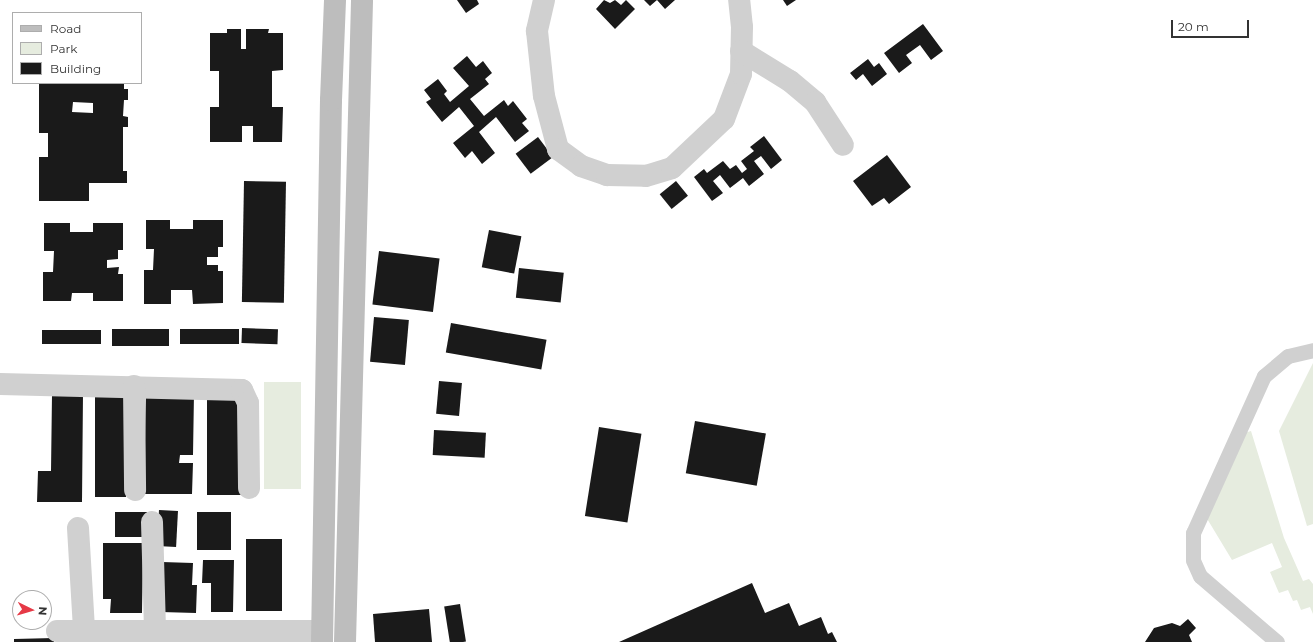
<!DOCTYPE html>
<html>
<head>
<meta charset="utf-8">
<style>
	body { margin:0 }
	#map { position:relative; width:1313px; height:642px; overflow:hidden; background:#fff; font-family:Montserrat,sans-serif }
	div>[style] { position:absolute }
	.green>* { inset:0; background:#e6ecdf; transform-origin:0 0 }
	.building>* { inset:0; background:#1a1a1a; transform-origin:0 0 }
	.lane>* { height:15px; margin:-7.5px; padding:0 7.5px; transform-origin:7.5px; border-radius:7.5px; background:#d0d0d0 }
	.street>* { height:22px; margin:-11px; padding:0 11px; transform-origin:11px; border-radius:11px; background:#d0d0d0 }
	.secondary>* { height:22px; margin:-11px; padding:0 11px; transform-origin:11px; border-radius:11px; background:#bdbdbd }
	span { translate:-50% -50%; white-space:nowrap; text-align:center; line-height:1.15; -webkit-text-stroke:4px #fff; paint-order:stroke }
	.legend { position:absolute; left:12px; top:12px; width:130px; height:72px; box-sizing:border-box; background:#fff; border:1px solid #adadad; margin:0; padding:5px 7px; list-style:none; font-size:12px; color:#333 }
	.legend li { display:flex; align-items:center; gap:8px; height:20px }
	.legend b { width:20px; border:1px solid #adadad }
	.north { position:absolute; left:12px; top:590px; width:40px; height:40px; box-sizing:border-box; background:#fff; border:1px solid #adadad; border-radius:50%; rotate:95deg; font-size:11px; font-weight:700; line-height:16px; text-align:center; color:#333 }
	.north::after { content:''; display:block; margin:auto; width:14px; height:18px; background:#e63946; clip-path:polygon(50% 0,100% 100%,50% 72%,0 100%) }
	.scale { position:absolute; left:1171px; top:20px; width:78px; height:18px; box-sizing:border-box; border:2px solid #333; border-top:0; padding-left:5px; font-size:12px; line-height:14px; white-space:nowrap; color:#333; -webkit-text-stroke:3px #fff; paint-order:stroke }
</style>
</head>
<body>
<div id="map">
	<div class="green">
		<div style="clip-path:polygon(1313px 363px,1313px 524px,1307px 526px,1279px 431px)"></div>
		<div style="left:264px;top:382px;width:37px;height:107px"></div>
		<div style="clip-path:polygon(1251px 431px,1284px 538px,1303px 581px,1309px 579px,1313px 584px,1313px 614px,1310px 607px,1301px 610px,1297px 600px,1293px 601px,1288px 590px,1279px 593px,1270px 572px,1282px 567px,1272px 543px,1232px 560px,1203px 512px,1241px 434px)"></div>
	</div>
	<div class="building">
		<div style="clip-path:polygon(457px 0,477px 0,479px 4px,466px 13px)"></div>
		<div style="clip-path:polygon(604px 0,610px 3px,615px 0,621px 5px,626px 0,635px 9px,615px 29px,596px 9px)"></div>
		<div style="clip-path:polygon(644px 0,675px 0,665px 9px,657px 0,650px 6px)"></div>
		<div style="clip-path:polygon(783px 0,796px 0,787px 6px)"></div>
		<div style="clip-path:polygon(923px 24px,943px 51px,931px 60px,920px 45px,906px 55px,912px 63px,899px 73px,884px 53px)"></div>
		<div style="clip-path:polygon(227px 29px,241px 29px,241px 49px,246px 49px,246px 29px,269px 29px,268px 33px,283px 33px,283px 70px,272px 71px,272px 107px,283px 107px,282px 142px,253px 142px,253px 126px,242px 126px,242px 142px,210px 142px,210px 107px,219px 107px,219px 71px,210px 71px,210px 33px,227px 33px)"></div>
		<div style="clip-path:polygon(467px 56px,476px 67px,483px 61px,492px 73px,485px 79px,489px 84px,470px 99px,484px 116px,504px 100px,508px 106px,513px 101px,527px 119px,522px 123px,529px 131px,515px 142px,496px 117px,479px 132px,495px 153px,482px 164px,472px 151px,465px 158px,453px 143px,474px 126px,459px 107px,442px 122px,426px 102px,431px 99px,424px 90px,438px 79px,447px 91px,444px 94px,450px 102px,469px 86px,453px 68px)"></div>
		<div style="clip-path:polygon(868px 59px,874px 67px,879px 63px,887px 74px,872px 86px,863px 74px,856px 80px,850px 73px)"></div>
		<div style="clip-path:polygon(evenodd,39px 83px,124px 83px,124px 89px,128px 89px,128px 100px,124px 100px,123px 116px,128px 117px,128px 127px,123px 127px,123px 171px,127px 171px,127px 183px,89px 183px,89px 201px,39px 201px,39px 157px,48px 157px,48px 133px,39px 133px,39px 83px,73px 102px,93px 103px,93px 113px,72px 112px,73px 102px)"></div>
		<div style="clip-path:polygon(764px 136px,782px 160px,771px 169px,761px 156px,754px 161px,764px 174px,749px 186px,743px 178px,730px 188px,720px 175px,713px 181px,723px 193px,712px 201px,694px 177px,704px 169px,707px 173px,723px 161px,730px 169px,736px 165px,742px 173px,747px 169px,741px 161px,754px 151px,750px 147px)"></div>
		<div style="left:538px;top:137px;width:25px;height:28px;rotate:53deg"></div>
		<div style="clip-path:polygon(887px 155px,911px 187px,889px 204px,884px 198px,872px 206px,853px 181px)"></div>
		<div style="left:244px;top:181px;width:42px;height:121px;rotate:1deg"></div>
		<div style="left:676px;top:181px;width:19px;height:21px;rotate:51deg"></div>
		<div style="clip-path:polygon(146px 220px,170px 220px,170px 229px,193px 229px,193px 220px,223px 220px,223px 247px,218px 247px,218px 257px,207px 257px,207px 265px,218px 265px,218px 271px,223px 271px,223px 303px,193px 304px,192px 290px,171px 290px,171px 304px,144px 304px,144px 270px,153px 270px,154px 249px,146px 249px)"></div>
		<div style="clip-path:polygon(44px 223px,70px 223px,70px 232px,93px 232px,93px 223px,123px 223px,123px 250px,118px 250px,118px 259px,107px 260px,107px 268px,119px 267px,118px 274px,123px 274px,123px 301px,93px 301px,93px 293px,72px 293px,71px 301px,43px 301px,43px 272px,53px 272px,54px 251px,44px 251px)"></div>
		<div style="left:489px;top:230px;width:33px;height:38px;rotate:11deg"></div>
		<div style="left:379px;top:251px;width:61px;height:54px;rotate:7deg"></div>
		<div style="left:519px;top:268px;width:45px;height:30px;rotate:6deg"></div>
		<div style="left:374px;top:317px;width:35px;height:45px;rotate:5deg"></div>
		<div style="left:451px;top:323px;width:97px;height:30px;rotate:10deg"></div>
		<div style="left:242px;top:328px;width:36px;height:15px;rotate:2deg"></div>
		<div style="left:112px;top:329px;width:57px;height:17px"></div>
		<div style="left:180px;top:329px;width:59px;height:15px"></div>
		<div style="left:101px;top:330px;width:14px;height:59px;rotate:90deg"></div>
		<div style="left:439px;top:381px;width:23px;height:33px;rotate:5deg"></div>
		<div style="clip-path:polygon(146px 389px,194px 393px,193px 455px,180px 455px,179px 463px,193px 463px,192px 494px,144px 494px)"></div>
		<div style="left:207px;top:391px;width:34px;height:104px"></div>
		<div style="clip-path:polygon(52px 394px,83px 394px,82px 502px,37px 502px,38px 471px,51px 471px)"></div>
		<div style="left:95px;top:395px;width:31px;height:102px"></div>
		<div style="left:695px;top:421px;width:72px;height:53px;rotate:10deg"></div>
		<div style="left:599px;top:427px;width:43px;height:90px;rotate:9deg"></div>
		<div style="left:434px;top:430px;width:52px;height:25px;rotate:3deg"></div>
		<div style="left:159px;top:510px;width:19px;height:36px;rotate:3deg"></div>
		<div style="left:115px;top:512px;width:32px;height:25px"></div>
		<div style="left:197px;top:512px;width:34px;height:38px"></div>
		<div style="left:246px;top:539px;width:36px;height:72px"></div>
		<div style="clip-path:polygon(103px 543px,143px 543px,142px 613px,110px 613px,111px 599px,103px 599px)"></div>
		<div style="clip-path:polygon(203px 560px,234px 560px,233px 612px,211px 612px,211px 583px,202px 583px)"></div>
		<div style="clip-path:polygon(162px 562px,193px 563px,192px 585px,197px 585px,196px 613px,161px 612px)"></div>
		<div style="clip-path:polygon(752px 583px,765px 613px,789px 603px,799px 626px,821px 617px,828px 634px,832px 632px,837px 642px,619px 642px)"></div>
		<div style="left:460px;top:604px;width:38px;height:16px;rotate:81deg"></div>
		<div style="clip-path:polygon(429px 609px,432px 642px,375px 642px,373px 614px)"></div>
		<div style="clip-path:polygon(1188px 619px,1196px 628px,1189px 635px,1192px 642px,1145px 642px,1154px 628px,1172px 623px,1180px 626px)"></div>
		<div style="clip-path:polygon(54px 638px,54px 642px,14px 642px,14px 639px)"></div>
	</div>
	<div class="lane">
		<div style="left:1277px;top:642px;width:101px;rotate:-139.4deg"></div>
		<div style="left:1200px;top:576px;width:17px;rotate:-114deg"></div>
		<div style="left:1193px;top:560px;width:27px;rotate:-90deg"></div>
		<div style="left:1193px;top:533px;width:172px;rotate:-65.7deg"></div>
		<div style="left:1264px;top:376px;width:31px;rotate:-40deg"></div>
		<div style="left:1288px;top:356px;width:26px;rotate:-13deg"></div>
	</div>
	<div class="street">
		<div style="left:544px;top:0;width:32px;rotate:103deg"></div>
		<div style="left:537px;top:31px;width:65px;rotate:83.9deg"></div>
		<div style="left:544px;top:96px;width:55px;rotate:75.2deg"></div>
		<div style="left:558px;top:149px;width:29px;rotate:36deg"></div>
		<div style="left:581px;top:166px;width:28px;rotate:19deg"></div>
		<div style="left:607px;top:175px;width:39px;rotate:1deg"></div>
		<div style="left:646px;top:176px;width:27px;rotate:-17deg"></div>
		<div style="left:672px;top:168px;width:71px;rotate:-43.3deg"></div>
		<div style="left:724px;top:119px;width:48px;rotate:-69.3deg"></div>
		<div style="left:741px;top:74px;width:47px;rotate:-88.8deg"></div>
		<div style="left:742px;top:27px;width:27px;rotate:-96deg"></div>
		<div style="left:741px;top:51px;width:57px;rotate:31.5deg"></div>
		<div style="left:790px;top:81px;width:33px;rotate:40deg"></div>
		<div style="left:815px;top:102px;width:51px;rotate:56.9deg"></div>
		<div style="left:0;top:384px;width:242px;rotate:1.4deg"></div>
		<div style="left:242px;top:390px;width:14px;rotate:65deg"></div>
		<div style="left:248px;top:403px;width:85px;rotate:89.3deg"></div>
		<div style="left:134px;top:386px;width:104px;rotate:89.4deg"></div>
		<div style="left:152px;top:522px;width:109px;rotate:88.4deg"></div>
		<div style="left:78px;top:528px;width:102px;rotate:86.6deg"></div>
		<div style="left:57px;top:631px;width:265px"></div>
	</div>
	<div class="secondary">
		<div style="left:322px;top:642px;width:542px;rotate:-89.05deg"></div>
		<div style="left:331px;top:100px;width:100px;rotate:-87.7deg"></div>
		<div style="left:345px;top:642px;width:642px;rotate:-88.48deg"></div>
	</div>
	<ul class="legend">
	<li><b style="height:5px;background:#bdbdbd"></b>Road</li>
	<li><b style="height:11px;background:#e6ecdf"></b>Park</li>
	<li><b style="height:11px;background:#1a1a1a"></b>Building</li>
	</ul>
	<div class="north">N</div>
	<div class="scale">20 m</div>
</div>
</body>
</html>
